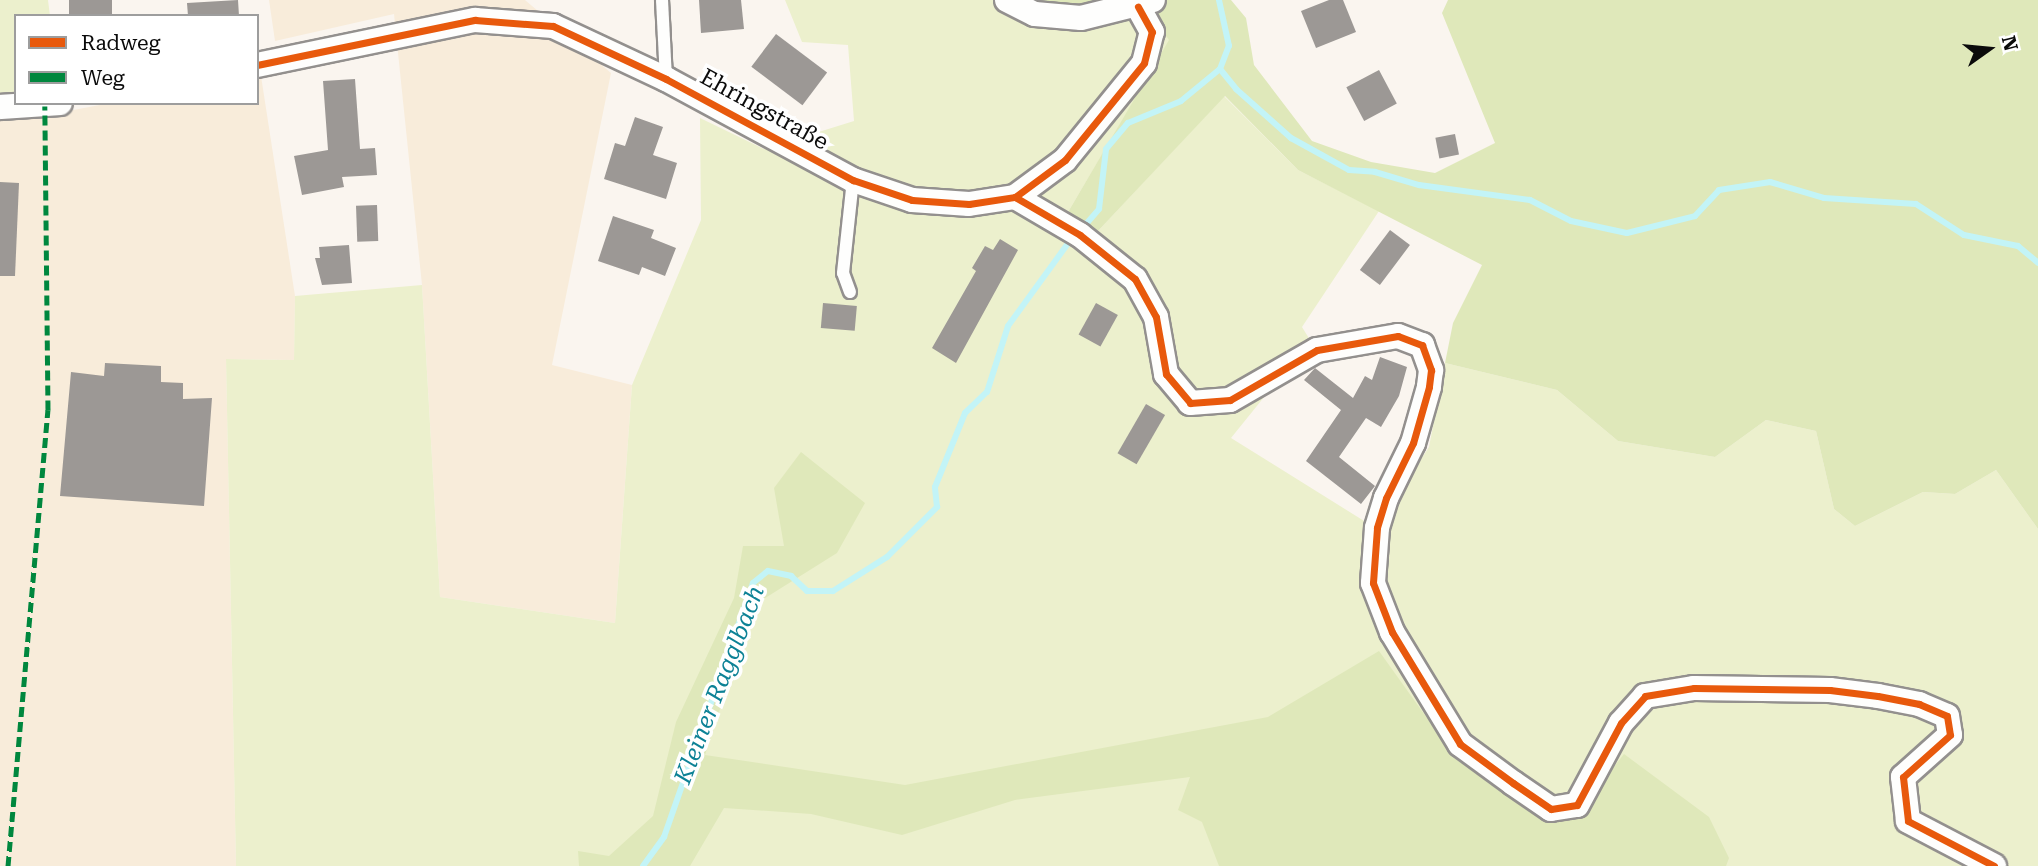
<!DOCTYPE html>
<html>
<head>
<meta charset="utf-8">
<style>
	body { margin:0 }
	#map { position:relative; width:2038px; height:866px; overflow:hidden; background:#faf5ef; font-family:"Roboto Serif",serif }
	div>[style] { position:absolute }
	.farmland>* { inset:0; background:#f8ecda }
	.green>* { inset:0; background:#ecf0cd }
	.forest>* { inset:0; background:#dfe8ba }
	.stream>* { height:6px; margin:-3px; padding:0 3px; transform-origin:3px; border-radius:3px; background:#c3f4f7 }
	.building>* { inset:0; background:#9c9895; transform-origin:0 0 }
	.roads { filter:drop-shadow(2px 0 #93908e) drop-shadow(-2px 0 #93908e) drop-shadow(0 2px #93908e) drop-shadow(0 -2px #93908e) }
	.service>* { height:12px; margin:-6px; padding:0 6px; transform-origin:6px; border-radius:6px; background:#fefefd }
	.minor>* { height:24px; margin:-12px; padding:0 12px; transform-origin:12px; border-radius:12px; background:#fefefd }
	.quiet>* { height:5px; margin-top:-2.5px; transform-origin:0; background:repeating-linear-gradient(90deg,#00873e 0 10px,transparent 0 15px) }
	.cycleway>* { height:7px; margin:-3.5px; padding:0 3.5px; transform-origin:3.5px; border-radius:3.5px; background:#e8590c }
	span { translate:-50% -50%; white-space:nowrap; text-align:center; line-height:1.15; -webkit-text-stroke:7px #fff; paint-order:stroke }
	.street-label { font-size:23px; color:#0b0b0b }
	.water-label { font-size:24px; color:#0d8296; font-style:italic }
	.legend { position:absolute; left:14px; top:14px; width:245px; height:91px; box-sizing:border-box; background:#fff; border:2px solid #9d9d9d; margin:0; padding:9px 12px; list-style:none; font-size:21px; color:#0b0b0b }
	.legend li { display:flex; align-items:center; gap:14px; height:35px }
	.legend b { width:35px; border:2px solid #9d9d9d }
	.north { position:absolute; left:1954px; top:14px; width:70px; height:70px; -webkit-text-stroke:5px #fff; paint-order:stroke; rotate:75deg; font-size:19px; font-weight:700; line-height:28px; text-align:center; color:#0b0b0b }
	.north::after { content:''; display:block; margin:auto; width:24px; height:32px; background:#0b0b0b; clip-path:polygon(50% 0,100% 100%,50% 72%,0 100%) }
</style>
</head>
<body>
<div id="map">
	<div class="farmland">
		<div style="clip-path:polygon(269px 0,525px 0,611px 73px,552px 365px,632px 385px,615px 623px,440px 597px,422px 285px,394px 14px,275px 41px)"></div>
		<div style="clip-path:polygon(257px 76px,261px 76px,295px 296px,294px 360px,226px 359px,236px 866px,0 866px,0 93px,16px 92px,16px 103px,58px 113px,110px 103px,257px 103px)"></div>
	</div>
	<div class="green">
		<div style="clip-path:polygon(0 0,48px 0,50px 16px,16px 16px,16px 92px,0 93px)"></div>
		<div style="clip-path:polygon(785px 0,1035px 0,1049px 7px,1125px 1px,1157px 23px,1170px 40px,1068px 212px,1098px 231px,1224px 96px,1298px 170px,1379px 211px,1302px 327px,1310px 340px,1231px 438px,1385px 534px,1402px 488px,1429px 447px,1445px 363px,1557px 390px,1618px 441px,1715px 457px,1766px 420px,1816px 431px,1834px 509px,1855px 526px,1923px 492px,1955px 494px,1996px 470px,2038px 529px,2038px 866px,236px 866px,226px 359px,294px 360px,295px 296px,422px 285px,440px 597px,615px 623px,632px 385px,701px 220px,700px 118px,764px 149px,854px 121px,848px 45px,802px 42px)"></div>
	</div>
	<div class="forest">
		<div style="clip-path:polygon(1035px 0,1231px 0,1246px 18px,1254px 65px,1312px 141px,1371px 162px,1435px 173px,1495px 143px,1442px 13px,1448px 0,2038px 0,2038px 529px,1996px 470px,1955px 494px,1923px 492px,1855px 526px,1834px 509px,1816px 431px,1766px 420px,1715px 457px,1618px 441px,1557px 390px,1445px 363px,1453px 323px,1482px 265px,1298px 170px,1225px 96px,1098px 231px,1068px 212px,1169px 40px,1157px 23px,1125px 1px,1049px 7px)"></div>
		<div style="clip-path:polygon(801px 452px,865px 503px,837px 553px,754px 605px,705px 755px,905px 785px,1268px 717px,1379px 651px,1457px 760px,1541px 818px,1579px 811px,1624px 754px,1709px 817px,1729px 858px,1726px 866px,1219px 866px,1202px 822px,1178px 810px,1190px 777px,1015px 800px,902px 835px,811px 814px,724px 808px,690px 866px,579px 866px,578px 851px,609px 856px,653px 816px,676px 722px,734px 598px,743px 546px,784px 546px,774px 488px)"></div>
	</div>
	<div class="stream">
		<div style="left:1220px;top:69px;width:26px;rotate:51deg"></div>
		<div style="left:1236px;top:89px;width:74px;rotate:41.7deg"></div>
		<div style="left:1291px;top:138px;width:66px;rotate:28.9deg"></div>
		<div style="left:1349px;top:170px;width:26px;rotate:4deg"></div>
		<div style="left:1375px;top:172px;width:46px;rotate:16.5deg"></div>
		<div style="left:1419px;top:185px;width:112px;rotate:7.7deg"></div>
		<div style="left:1530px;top:200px;width:46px;rotate:27.1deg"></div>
		<div style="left:1571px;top:221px;width:57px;rotate:12.1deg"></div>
		<div style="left:1627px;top:233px;width:70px;rotate:-14deg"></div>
		<div style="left:1695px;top:216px;width:35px;rotate:-47deg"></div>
		<div style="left:1719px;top:190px;width:52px;rotate:-8.9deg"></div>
		<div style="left:1770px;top:182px;width:56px;rotate:16.5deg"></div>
		<div style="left:1824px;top:198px;width:92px;rotate:3.7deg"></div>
		<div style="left:1916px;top:204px;width:57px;rotate:32.9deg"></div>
		<div style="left:1964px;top:235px;width:55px;rotate:11.5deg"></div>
		<div style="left:2018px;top:246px;width:26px;rotate:40deg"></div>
		<div style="left:1080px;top:231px;width:29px;rotate:-49deg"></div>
		<div style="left:1099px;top:209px;width:60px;rotate:-83.3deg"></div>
		<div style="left:1106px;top:149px;width:34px;rotate:-50deg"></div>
		<div style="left:1128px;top:123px;width:57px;rotate:-22.5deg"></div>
		<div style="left:1181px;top:101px;width:50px;rotate:-39.4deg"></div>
		<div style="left:1220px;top:69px;width:25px;rotate:-69deg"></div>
		<div style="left:1229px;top:46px;width:47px;rotate:-102.3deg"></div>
		<div style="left:643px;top:866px;width:36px;rotate:-54deg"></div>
		<div style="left:664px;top:837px;width:269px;rotate:-70.7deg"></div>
		<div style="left:753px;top:583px;width:19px;rotate:-39deg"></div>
		<div style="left:768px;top:571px;width:24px;rotate:12deg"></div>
		<div style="left:791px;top:576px;width:22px;rotate:43deg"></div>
		<div style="left:807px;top:591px;width:26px"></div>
		<div style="left:833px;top:591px;width:64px;rotate:-32.2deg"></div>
		<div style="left:887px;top:557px;width:71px;rotate:-45deg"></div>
		<div style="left:937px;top:507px;width:20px;rotate:-96deg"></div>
		<div style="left:935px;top:487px;width:80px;rotate:-67.9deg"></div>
		<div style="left:965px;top:413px;width:30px;rotate:-44deg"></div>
		<div style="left:987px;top:392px;width:69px;rotate:-72.3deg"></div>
		<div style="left:1008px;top:326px;width:109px;rotate:-54deg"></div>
	</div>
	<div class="building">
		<div style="left:69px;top:0;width:43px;height:16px"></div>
		<div style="clip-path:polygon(238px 0,239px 16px,188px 16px,187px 3px)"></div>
		<div style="clip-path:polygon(699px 0,741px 0,744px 29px,701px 33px)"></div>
		<div style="clip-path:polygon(1329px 0,1343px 0,1356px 32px,1316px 48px,1301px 11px)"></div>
		<div style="left:776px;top:34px;width:64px;height:41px;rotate:37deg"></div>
		<div style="left:1379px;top:70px;width:38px;height:37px;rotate:62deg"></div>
		<div style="clip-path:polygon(355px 79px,360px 149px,375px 148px,377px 175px,342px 177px,344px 187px,302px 195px,294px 156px,328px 150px,323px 81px)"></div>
		<div style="clip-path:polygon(635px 117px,663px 127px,653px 155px,677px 163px,666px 199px,604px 179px,615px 143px,625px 146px)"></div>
		<div style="left:1455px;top:134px;width:21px;height:20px;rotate:79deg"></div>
		<div style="clip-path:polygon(0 182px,19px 183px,15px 276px,0 276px)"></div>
		<div style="left:377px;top:205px;width:36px;height:21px;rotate:88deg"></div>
		<div style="clip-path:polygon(613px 216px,654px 230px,651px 238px,676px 248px,665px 276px,642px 267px,639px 275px,598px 261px)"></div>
		<div style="left:1390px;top:230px;width:25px;height:50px;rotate:37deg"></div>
		<div style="clip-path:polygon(1000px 239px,1018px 250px,956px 363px,932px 348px,976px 271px,972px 268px,985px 246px,993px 250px)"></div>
		<div style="clip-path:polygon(349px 245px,352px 283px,322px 285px,315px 258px,320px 258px,319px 247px)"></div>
		<div style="left:823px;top:303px;width:34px;height:25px;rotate:5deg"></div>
		<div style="left:1096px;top:303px;width:25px;height:36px;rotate:29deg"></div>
		<div style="clip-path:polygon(1380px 357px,1407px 367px,1399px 396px,1381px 427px,1366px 418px,1339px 457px,1375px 486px,1361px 504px,1306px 461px,1341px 410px,1304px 380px,1315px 368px,1353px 398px,1365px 376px,1372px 380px)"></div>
		<div style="clip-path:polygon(105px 363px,161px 366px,161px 382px,183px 383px,183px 399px,212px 398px,204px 506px,60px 496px,71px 372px,104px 376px)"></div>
		<div style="left:1146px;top:404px;width:22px;height:57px;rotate:30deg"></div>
	</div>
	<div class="roads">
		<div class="service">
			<div style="left:662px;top:0;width:79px;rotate:87.1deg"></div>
			<div style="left:850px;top:292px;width:20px;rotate:-110deg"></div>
			<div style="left:843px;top:273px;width:94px;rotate:-83.9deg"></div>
		</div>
		<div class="minor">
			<div style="left:1007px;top:0;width:31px;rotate:27deg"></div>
			<div style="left:1035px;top:14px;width:46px;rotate:5deg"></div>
			<div style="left:1081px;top:18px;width:74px;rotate:-14deg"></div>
			<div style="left:257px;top:65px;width:223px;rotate:-11.7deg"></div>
			<div style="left:475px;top:20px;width:78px;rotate:4.4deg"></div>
			<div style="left:553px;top:26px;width:125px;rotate:25.1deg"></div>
			<div style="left:666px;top:79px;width:213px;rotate:28.4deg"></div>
			<div style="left:853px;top:180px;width:62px;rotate:18.7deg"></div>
			<div style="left:912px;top:200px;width:57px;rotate:4deg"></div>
			<div style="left:969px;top:204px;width:47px;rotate:-8.7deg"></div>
			<div style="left:1015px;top:197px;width:62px;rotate:-36.5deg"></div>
			<div style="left:1065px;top:160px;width:125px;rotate:-50.8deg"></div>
			<div style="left:1144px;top:63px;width:32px;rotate:-76deg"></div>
			<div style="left:1152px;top:32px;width:29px;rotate:-119deg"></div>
			<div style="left:0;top:107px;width:60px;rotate:-3.8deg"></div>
			<div style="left:1015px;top:197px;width:75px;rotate:30.3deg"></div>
			<div style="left:1080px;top:235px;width:70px;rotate:38.7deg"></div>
			<div style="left:1135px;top:279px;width:43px;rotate:61.1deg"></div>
			<div style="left:1156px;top:317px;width:58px;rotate:80deg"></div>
			<div style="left:1166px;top:374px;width:38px;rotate:50deg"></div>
			<div style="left:1190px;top:403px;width:40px;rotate:-4.3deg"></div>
			<div style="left:1230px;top:400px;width:100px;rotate:-29.9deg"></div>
			<div style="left:1317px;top:350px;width:82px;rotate:-9.8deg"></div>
			<div style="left:1398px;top:336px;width:26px;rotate:21deg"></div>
			<div style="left:1422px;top:345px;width:27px;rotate:70deg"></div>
			<div style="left:1431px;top:370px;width:17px;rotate:97deg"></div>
			<div style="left:1429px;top:387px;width:58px;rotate:105.9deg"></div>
			<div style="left:1413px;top:443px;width:61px;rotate:116.1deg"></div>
			<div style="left:1386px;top:498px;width:31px;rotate:107deg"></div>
			<div style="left:1377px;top:528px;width:55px;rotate:94.2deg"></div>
			<div style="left:1373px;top:583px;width:53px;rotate:68.8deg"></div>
			<div style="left:1392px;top:632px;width:131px;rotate:58.7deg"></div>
			<div style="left:1460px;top:744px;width:66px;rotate:36.3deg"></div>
			<div style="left:1513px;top:783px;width:46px;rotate:34.4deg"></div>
			<div style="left:1551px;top:809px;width:26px;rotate:-9deg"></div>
			<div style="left:1577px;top:805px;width:93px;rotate:-61.8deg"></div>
			<div style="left:1621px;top:723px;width:36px;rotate:-48deg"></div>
			<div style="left:1645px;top:696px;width:50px;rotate:-9.3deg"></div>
			<div style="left:1694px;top:688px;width:136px;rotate:0.8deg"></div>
			<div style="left:1830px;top:690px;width:48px;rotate:7.1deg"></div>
			<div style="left:1878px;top:696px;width:42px;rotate:11deg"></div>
			<div style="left:1919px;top:704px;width:30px;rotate:23deg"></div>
			<div style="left:1947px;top:716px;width:19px;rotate:81deg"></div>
			<div style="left:1950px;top:735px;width:63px;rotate:138.2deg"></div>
			<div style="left:1903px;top:777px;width:44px;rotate:83.5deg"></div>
			<div style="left:1908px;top:821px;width:97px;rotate:27.6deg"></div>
		</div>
	</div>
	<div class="quiet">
		<div style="left:8px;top:866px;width:458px;rotate:-85deg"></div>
		<div style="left:48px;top:410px;width:304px;rotate:-90.6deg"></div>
	</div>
	<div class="cycleway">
		<div style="left:257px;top:65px;width:223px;rotate:-11.7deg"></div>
		<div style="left:475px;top:20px;width:78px;rotate:4.4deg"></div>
		<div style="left:553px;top:26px;width:125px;rotate:25.1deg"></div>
		<div style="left:666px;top:79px;width:213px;rotate:28.4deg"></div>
		<div style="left:853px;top:180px;width:62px;rotate:18.7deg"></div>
		<div style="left:912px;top:200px;width:57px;rotate:4deg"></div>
		<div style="left:969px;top:204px;width:47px;rotate:-8.7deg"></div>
		<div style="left:1015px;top:197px;width:62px;rotate:-36.5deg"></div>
		<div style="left:1065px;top:160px;width:125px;rotate:-50.8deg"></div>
		<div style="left:1144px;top:63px;width:32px;rotate:-76deg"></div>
		<div style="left:1152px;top:32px;width:29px;rotate:-119deg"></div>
		<div style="left:1015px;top:197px;width:75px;rotate:30.3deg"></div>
		<div style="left:1080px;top:235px;width:70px;rotate:38.7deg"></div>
		<div style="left:1135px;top:279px;width:43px;rotate:61.1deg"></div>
		<div style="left:1156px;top:317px;width:58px;rotate:80deg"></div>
		<div style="left:1166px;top:374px;width:38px;rotate:50deg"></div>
		<div style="left:1190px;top:403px;width:40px;rotate:-4.3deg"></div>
		<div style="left:1230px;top:400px;width:100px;rotate:-29.9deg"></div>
		<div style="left:1317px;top:350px;width:82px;rotate:-9.8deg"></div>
		<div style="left:1398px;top:336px;width:26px;rotate:21deg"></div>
		<div style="left:1422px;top:345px;width:27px;rotate:70deg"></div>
		<div style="left:1431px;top:370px;width:17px;rotate:97deg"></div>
		<div style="left:1429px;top:387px;width:58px;rotate:105.9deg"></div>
		<div style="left:1413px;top:443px;width:61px;rotate:116.1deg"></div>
		<div style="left:1386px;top:498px;width:31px;rotate:107deg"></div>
		<div style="left:1377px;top:528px;width:55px;rotate:94.2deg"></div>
		<div style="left:1373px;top:583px;width:53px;rotate:68.8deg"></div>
		<div style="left:1392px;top:632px;width:131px;rotate:58.7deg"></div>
		<div style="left:1460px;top:744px;width:66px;rotate:36.3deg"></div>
		<div style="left:1513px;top:783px;width:46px;rotate:34.4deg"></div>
		<div style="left:1551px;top:809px;width:26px;rotate:-9deg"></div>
		<div style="left:1577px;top:805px;width:93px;rotate:-61.8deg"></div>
		<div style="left:1621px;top:723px;width:36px;rotate:-48deg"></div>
		<div style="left:1645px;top:696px;width:50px;rotate:-9.3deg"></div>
		<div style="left:1694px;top:688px;width:136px;rotate:0.8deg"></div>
		<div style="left:1830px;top:690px;width:48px;rotate:7.1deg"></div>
		<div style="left:1878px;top:696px;width:42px;rotate:11deg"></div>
		<div style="left:1919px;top:704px;width:30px;rotate:23deg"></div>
		<div style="left:1947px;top:716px;width:19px;rotate:81deg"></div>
		<div style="left:1950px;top:735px;width:63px;rotate:138.2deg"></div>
		<div style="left:1903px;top:777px;width:44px;rotate:83.5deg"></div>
		<div style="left:1908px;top:821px;width:97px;rotate:27.6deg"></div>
	</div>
	<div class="street-label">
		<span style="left:764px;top:110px;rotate:29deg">Ehringstraße</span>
	</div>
	<div class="water-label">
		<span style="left:720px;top:685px;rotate:-69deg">Kleiner Ragglbach</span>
	</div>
	<ul class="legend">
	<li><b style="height:9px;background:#e8590c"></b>Radweg</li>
	<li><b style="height:9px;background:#00873e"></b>Weg</li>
	</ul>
	<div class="north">N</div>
</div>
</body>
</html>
